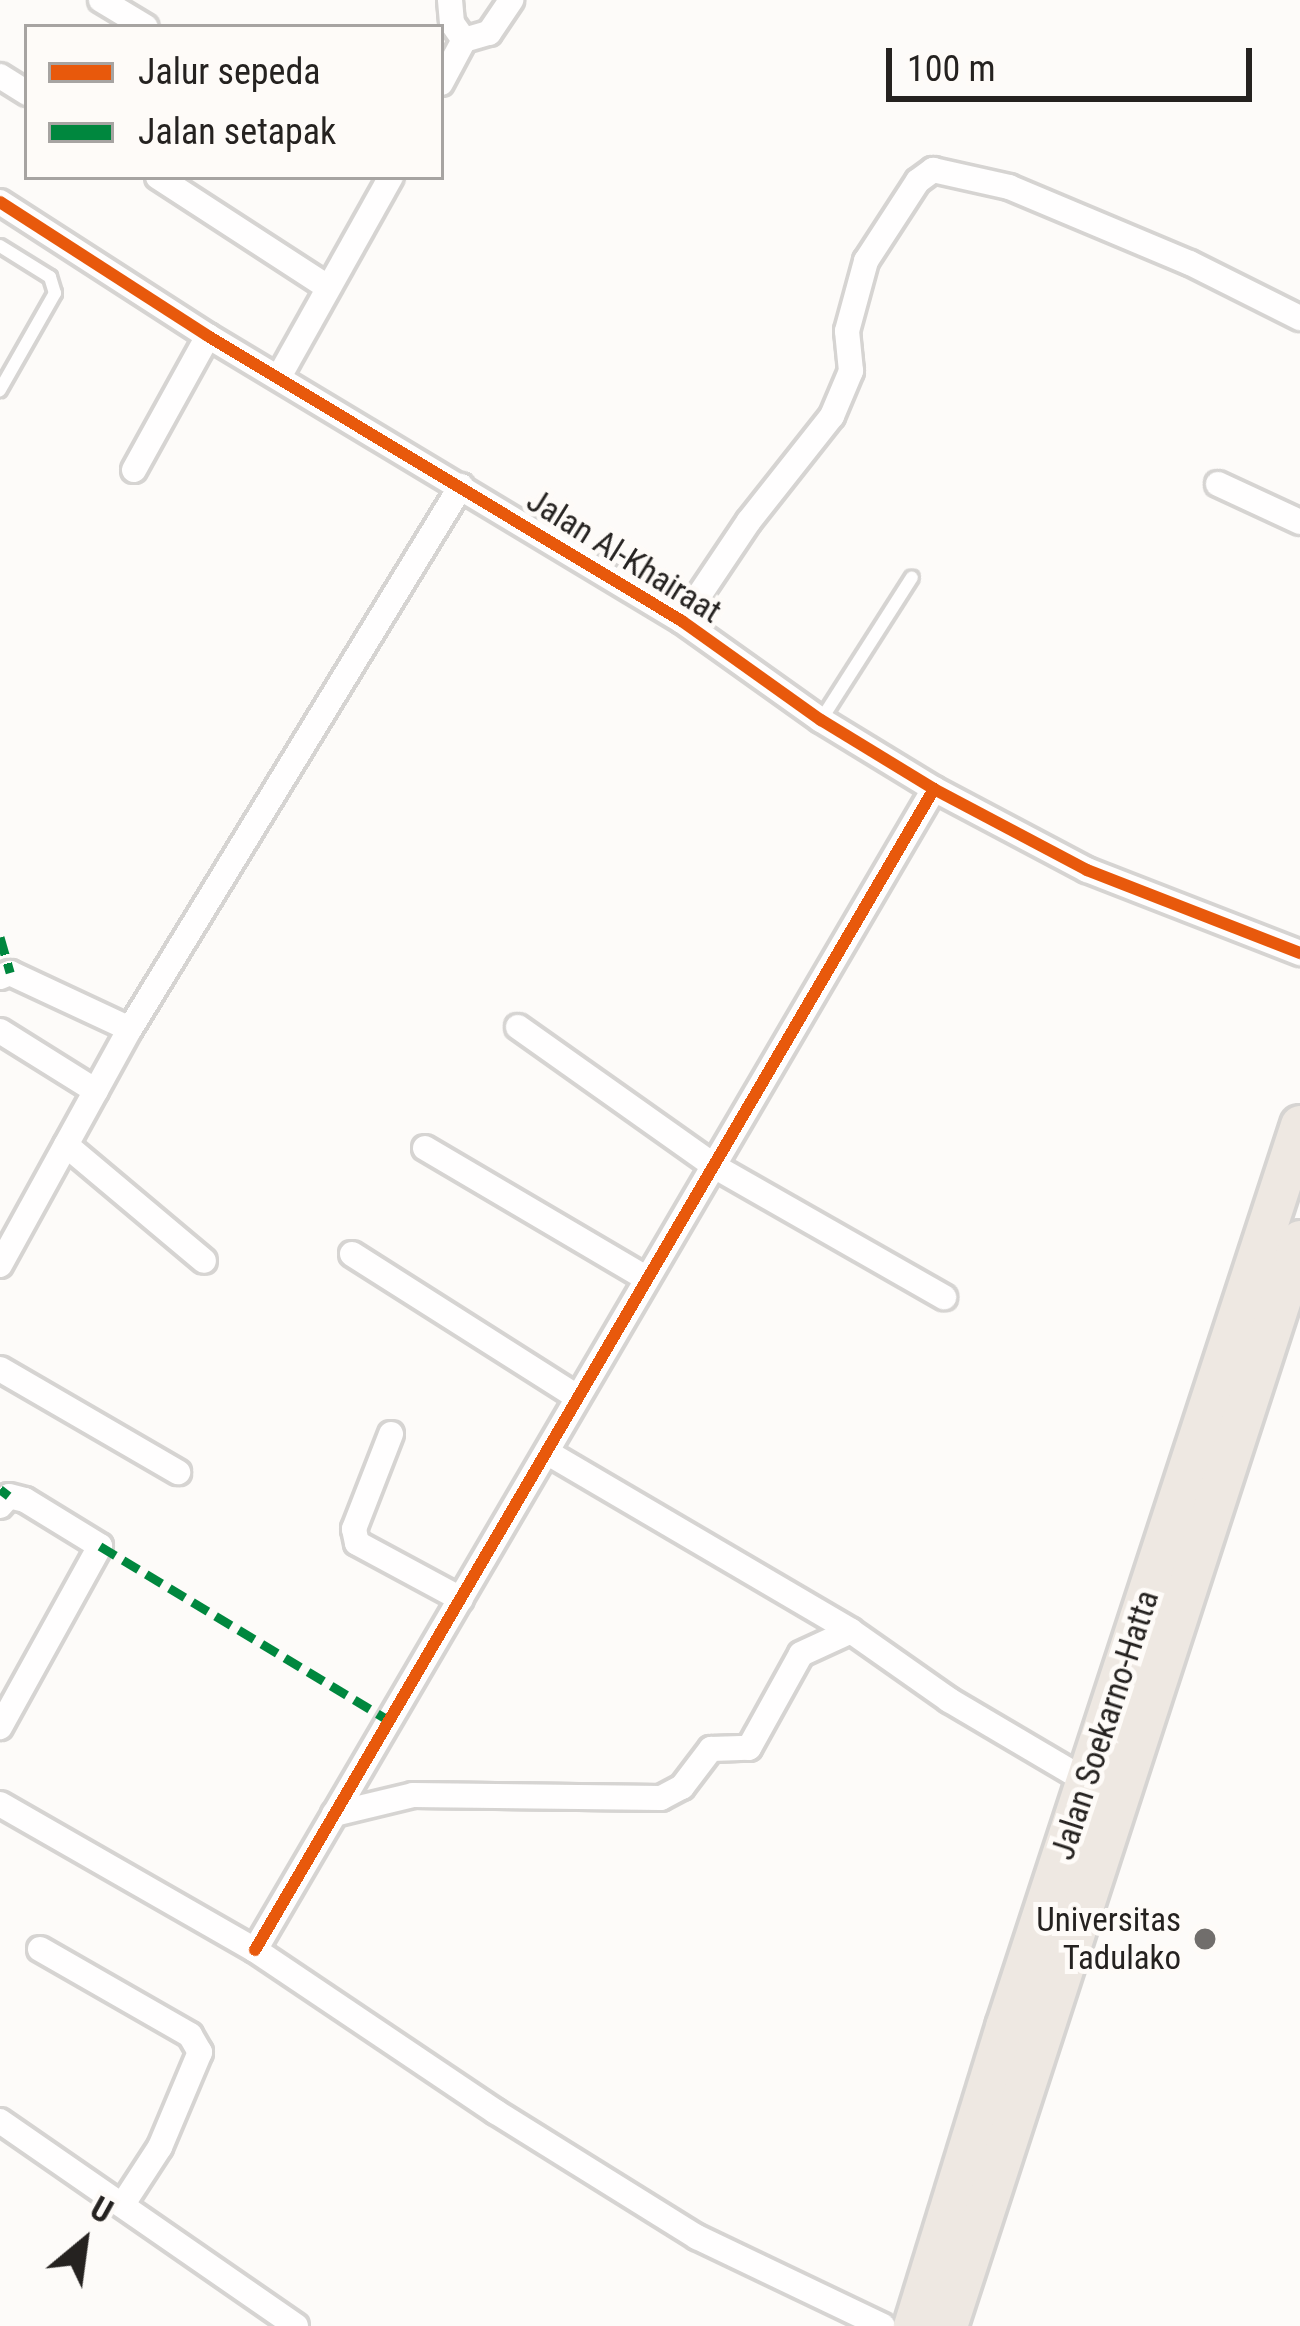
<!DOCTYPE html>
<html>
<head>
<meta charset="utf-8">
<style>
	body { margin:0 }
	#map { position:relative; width:1300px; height:2326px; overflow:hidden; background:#fdfbf9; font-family:"Roboto Condensed",sans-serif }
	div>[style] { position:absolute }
	.roads { filter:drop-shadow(3px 0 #d6d4d2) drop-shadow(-3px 0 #d6d4d2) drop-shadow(0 3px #d6d4d2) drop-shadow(0 -3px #d6d4d2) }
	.lane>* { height:12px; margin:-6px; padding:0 6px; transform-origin:6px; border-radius:6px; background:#fffefe }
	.street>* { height:24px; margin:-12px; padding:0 12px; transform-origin:12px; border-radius:12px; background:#fffefe }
	.primary>* { height:39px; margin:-19.5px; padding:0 19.5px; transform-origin:19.5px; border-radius:19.5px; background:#eee8e2 }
	.quiet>* { height:9px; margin-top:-4.5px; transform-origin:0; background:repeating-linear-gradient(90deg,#00873e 0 18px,transparent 0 27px) }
	.cycleway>* { height:12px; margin:-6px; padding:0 6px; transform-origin:6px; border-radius:6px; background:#e8590c }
	.dots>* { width:33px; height:33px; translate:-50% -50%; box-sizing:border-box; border:6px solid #fefbf8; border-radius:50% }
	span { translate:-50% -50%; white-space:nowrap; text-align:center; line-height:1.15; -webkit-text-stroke:10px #fefbf8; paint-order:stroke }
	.street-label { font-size:33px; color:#252220 }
	.poi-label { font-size:33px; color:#252220 }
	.right { translate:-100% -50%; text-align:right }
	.legend { position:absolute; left:24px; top:24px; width:420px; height:156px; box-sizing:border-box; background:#fefbf8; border:3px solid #a7a4a2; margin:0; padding:15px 21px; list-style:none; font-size:36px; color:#252220 }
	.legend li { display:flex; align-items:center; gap:24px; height:60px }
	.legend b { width:60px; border:3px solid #a7a4a2 }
	.north { position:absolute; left:24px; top:2182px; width:120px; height:120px; -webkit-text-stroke:9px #fefbf8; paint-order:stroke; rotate:29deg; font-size:33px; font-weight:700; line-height:48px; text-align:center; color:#252220 }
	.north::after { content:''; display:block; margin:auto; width:42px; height:54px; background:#252220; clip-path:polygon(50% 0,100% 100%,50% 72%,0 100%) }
	.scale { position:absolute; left:886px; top:48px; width:366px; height:54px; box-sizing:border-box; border:6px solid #252220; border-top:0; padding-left:15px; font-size:36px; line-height:42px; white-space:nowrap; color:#252220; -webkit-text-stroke:9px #fefbf8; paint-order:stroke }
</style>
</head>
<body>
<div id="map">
	<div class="roads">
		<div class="lane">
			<div style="left:0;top:246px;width:59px;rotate:31.8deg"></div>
			<div style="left:50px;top:277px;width:17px;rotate:73deg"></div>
			<div style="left:55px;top:293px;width:112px;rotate:119.6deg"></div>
			<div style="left:821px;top:720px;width:169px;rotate:-57.5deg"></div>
		</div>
		<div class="street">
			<div style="left:101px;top:0;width:52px;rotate:31deg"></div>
			<div style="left:464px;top:40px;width:26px;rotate:-16deg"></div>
			<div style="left:489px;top:33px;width:40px;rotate:-56deg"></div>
			<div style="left:0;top:76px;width:32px;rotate:32deg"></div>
			<div style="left:441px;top:83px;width:49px;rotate:-61.9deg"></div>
			<div style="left:464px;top:40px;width:21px;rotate:-125deg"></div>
			<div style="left:452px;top:23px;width:23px;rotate:-95deg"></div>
			<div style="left:158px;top:177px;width:200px;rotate:33deg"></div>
			<div style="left:0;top:202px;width:247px;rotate:32.8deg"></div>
			<div style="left:208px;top:336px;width:553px;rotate:31.02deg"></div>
			<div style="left:682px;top:621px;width:171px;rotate:35.5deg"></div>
			<div style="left:821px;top:720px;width:132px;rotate:31.4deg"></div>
			<div style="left:934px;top:789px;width:173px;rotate:27.9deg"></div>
			<div style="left:1087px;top:870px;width:229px;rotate:21.3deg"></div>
			<div style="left:279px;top:377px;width:229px;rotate:-60.8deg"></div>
			<div style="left:134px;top:470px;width:153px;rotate:-61.1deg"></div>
			<div style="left:1218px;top:484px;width:90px;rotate:24.9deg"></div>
			<div style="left:682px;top:621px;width:120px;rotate:-56.2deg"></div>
			<div style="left:749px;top:521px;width:134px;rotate:-51.7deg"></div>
			<div style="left:832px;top:416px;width:49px;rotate:-67.1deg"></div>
			<div style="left:851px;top:371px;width:40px;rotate:-95.7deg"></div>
			<div style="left:847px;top:331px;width:73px;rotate:-74.8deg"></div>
			<div style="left:866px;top:261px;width:95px;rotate:-57deg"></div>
			<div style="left:918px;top:181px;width:19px;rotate:-36deg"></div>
			<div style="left:933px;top:170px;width:78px;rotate:12.6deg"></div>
			<div style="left:1009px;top:187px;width:196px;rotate:22.8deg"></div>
			<div style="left:1190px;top:263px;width:123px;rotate:26.6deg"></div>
			<div style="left:0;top:977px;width:11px;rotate:-22deg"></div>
			<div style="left:10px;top:973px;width:132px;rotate:25deg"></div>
			<div style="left:518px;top:1027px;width:240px;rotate:35.3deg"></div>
			<div style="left:714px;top:1166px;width:265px;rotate:29.7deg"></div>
			<div style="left:0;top:1031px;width:113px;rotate:32deg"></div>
			<div style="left:66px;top:1145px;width:180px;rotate:40deg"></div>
			<div style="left:425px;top:1148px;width:256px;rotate:30.5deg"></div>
			<div style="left:352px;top:1254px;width:267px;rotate:32.4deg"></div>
			<div style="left:0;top:1265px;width:269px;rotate:-61.2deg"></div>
			<div style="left:130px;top:1029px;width:636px;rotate:-58.63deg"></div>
			<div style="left:0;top:1369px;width:206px;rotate:30.1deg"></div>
			<div style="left:391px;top:1434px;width:102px;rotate:111.3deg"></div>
			<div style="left:354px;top:1529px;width:14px;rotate:78deg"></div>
			<div style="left:357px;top:1543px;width:118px;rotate:28.3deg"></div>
			<div style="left:548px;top:1453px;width:351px;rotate:30.4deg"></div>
			<div style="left:851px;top:1631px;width:120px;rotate:35.1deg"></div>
			<div style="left:949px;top:1700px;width:161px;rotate:30.5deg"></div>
			<div style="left:0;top:1506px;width:13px;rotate:-48deg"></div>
			<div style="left:9px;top:1496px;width:16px;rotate:14deg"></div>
			<div style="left:25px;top:1500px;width:88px;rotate:31.5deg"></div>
			<div style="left:100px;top:1546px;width:207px;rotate:118.9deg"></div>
			<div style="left:0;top:1804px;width:294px;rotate:29.8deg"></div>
			<div style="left:255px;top:1950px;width:290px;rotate:33.9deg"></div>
			<div style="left:496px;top:2112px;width:237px;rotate:31.9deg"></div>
			<div style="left:697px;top:2237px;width:206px;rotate:25.6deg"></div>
			<div style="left:334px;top:1814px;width:81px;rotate:-13.5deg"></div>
			<div style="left:413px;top:1795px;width:248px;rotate:0.7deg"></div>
			<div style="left:661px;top:1798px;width:24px;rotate:-28deg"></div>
			<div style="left:682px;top:1787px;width:48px;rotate:-52.7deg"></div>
			<div style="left:711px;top:1749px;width:38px;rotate:-2deg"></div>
			<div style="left:749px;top:1748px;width:107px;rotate:-61deg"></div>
			<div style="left:801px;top:1654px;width:55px;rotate:-24.7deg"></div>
			<div style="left:40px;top:1949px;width:173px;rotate:29.8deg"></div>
			<div style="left:190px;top:2035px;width:20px;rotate:60deg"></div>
			<div style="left:200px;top:2052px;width:103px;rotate:112.8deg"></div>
			<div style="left:160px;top:2147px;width:68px;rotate:123deg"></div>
			<div style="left:255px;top:1950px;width:1345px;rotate:-59.68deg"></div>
			<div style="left:0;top:2121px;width:360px;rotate:34.7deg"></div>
		</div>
		<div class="primary">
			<div style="left:913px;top:2326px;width:313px;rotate:-72.9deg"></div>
			<div style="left:1005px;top:2027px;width:949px;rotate:-71.89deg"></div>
			<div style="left:947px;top:2326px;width:1142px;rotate:-71.99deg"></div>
		</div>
	</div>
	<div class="quiet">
		<div style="left:0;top:937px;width:37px;rotate:74deg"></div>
		<div style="left:0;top:1489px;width:11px;rotate:38deg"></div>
		<div style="left:100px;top:1546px;width:337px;rotate:31.1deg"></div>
	</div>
	<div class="cycleway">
		<div style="left:0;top:202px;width:247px;rotate:32.8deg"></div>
		<div style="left:208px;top:336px;width:553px;rotate:31.02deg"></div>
		<div style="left:682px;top:621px;width:171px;rotate:35.5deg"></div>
		<div style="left:821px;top:720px;width:132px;rotate:31.4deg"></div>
		<div style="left:934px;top:789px;width:173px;rotate:27.9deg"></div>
		<div style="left:1087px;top:870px;width:229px;rotate:21.3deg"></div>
		<div style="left:255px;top:1950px;width:1345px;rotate:-59.68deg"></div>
	</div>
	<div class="dots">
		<div style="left:1205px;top:1939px;background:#716e6c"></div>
	</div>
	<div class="street-label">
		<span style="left:624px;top:556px;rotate:32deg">Jalan Al-Khairaat</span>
		<span style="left:1105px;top:1725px;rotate:-72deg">Jalan Soekarno-Hatta</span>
	</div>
	<div class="poi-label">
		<span class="right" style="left:1181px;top:1939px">Universitas<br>Tadulako</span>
	</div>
	<ul class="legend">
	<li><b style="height:15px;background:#e8590c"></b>Jalur sepeda</li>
	<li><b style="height:15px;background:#00873e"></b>Jalan setapak</li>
	</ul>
	<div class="north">U</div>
	<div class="scale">100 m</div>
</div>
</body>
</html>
